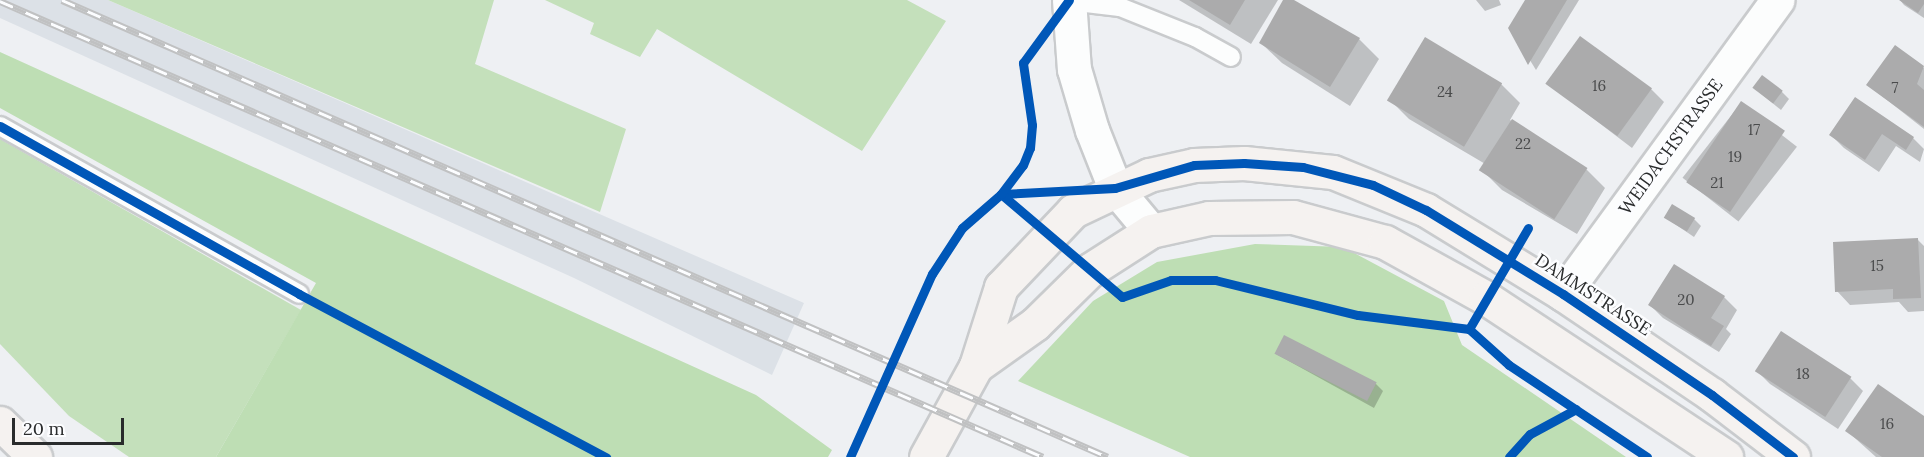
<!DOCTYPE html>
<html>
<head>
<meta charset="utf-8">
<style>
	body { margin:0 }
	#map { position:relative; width:1924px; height:457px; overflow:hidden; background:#eef0f3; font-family:Lora,serif }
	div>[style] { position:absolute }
	.built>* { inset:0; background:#dce1e7 }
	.green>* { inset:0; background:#c4e0bb }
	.forest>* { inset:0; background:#bedeb4 }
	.shadow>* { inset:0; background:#0003; transform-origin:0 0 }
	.building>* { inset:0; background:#ababac; transform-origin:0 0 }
	.roads { filter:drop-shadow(2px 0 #c9cbcd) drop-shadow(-2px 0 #c9cbcd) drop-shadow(0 2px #c9cbcd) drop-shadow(0 -2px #c9cbcd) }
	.lane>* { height:18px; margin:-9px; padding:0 9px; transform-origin:9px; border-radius:9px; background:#fcfdfd }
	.street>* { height:33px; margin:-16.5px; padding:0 16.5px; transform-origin:16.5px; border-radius:16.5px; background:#fcfdfd }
	.secondary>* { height:33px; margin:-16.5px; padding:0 16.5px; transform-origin:16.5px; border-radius:16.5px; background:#f5f2f0 }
	.rail>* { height:7px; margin-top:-3.5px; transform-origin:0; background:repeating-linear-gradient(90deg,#fcfdff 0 14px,#c0c1c2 0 28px); box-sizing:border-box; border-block:2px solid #c0c1c2 }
	.cycleway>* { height:9px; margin:-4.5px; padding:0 4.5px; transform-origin:4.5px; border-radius:4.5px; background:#0057b8 }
	span { translate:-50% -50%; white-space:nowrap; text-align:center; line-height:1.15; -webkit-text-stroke:5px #fcfdff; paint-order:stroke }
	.number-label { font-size:15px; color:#4a4b4c }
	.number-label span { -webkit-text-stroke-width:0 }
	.street-label { font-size:18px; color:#292b2c }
	.scale { position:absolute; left:12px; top:418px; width:112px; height:27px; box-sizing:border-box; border:3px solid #292b2c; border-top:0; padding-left:8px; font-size:18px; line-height:21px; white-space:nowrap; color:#292b2c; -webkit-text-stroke:4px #fcfdff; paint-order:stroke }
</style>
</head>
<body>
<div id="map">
	<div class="built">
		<div style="clip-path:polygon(0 0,108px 0,804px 303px,772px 375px,574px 278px,0 18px)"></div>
	</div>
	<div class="green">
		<div style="clip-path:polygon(108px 0,494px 0,475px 64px,626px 129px,600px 212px)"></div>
		<div style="clip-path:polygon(545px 0,907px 0,946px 21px,862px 151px,657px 29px,640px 57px,590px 34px,594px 23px)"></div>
		<div style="clip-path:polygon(0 139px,301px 310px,216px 457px,129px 457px,69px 416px,0 344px)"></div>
	</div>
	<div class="forest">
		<div style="clip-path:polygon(0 52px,756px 395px,832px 450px,828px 457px,216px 457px,316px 283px,0 108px)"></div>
		<div style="clip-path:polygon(1255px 244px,1343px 247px,1444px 301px,1462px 345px,1626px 457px,1190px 457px,1018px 381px,1093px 301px,1157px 262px)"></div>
	</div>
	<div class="shadow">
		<div style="clip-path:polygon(1179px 0,1278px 0,1251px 44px)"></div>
		<div style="clip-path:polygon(1285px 0,1359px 39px,1379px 59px,1350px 106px,1282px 63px,1261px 43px)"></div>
		<div style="clip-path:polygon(1476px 0,1499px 0,1501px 5px,1485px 11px)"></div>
		<div style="clip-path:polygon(1526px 0,1579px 0,1536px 70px,1510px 28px)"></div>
		<div style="clip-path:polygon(1900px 0,1924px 0,1924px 18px,1904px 5px)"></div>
		<div style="clip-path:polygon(1895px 47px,1924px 68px,1924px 129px,1868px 85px)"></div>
		<div style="clip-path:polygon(1501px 84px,1520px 103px,1510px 120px,1586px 169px,1605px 188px,1577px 234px,1502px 190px,1483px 171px,1487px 165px,1409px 119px,1390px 100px)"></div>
		<div style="clip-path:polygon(1548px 84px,1651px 89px,1664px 102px,1632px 148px)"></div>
		<div style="clip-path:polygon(1754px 88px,1782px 92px,1789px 99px,1781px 110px)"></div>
		<div style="clip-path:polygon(1855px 99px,1913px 138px,1924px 149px,1920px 162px,1896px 146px,1879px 172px,1844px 148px,1831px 135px)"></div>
		<div style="left:1741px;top:103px;width:71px;height:95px;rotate:38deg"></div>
		<div style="clip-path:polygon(1666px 218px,1694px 219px,1701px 226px,1694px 237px)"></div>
		<div style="clip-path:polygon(1917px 239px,1924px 246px,1924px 311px,1908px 312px,1899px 302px,1850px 305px,1837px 291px)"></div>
		<div style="clip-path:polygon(1724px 297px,1737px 310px,1726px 329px,1731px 334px,1719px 352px,1663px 318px,1650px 305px)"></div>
		<div style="clip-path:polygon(1276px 354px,1376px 384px,1383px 391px,1374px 408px)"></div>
		<div style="clip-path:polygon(1757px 371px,1850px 378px,1863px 391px,1838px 429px,1770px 384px)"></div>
		<div style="clip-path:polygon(1924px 418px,1924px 457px,1876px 457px,1847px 431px)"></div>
	</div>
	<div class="building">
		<div style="clip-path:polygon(1189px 0,1245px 0,1230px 25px)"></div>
		<div style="clip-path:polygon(1283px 0,1294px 0,1360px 38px,1330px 87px,1259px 43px)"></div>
		<div style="clip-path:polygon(1525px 0,1567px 0,1528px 65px,1508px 28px)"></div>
		<div style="clip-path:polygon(1899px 0,1924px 0,1924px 4px,1918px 13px)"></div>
		<div style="left:1580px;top:36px;width:89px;height:59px;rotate:36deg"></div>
		<div style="left:1425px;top:37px;width:90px;height:74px;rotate:31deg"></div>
		<div style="clip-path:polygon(1895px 45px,1924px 66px,1917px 84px,1924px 90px,1924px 127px,1866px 85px)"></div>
		<div style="left:1762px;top:75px;width:26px;height:16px;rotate:37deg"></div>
		<div style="clip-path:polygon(1855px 97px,1914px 137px,1906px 150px,1882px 134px,1865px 160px,1829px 135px)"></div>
		<div style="left:1741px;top:101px;width:53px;height:98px;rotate:34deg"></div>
		<div style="left:1512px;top:119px;width:90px;height:61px;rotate:33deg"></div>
		<div style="left:1672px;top:204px;width:27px;height:16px;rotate:31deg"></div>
		<div style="clip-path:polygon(1918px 238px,1921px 298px,1893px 299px,1893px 289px,1835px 292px,1833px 242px)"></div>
		<div style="clip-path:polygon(1674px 264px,1725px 296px,1711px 318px,1724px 326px,1711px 346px,1648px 305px)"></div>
		<div style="left:1781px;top:331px;width:84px;height:48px;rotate:33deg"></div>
		<div style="left:1284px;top:335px;width:104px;height:21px;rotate:27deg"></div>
		<div style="clip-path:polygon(1878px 384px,1924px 416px,1924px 457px,1882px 457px,1845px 431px)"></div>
	</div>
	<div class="roads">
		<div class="lane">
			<div style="left:1069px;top:1px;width:51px;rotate:6.7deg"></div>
			<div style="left:1120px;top:7px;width:81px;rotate:21.8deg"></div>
			<div style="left:1195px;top:37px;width:41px;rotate:29.1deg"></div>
			<div style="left:0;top:126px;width:343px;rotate:29.3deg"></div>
		</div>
		<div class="street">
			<div style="left:1069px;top:0;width:69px;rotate:85.9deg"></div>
			<div style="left:1074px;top:69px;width:64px;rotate:73.6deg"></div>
			<div style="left:1092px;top:130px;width:62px;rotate:68.4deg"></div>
			<div style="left:1115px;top:188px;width:56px;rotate:50.1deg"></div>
			<div style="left:1563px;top:294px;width:364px;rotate:-53.9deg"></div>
		</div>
		<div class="secondary">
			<div style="left:976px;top:366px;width:72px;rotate:-35.4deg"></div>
			<div style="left:1035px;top:324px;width:77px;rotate:-44.5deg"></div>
			<div style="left:1090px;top:270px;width:72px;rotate:-32.6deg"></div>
			<div style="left:1151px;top:231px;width:59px;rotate:-12.6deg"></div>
			<div style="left:1209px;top:218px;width:84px;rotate:-0.7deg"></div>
			<div style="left:1293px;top:217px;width:95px;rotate:15.2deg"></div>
			<div style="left:1385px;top:242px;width:115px;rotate:29deg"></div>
			<div style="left:1486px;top:298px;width:288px;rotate:33.5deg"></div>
			<div style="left:0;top:423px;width:49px;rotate:44.2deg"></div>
			<div style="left:926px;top:457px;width:104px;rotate:-61.2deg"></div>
			<div style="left:976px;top:366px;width:83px;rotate:-72.4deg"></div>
			<div style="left:1001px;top:287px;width:105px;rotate:-46.5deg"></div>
			<div style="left:1073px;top:211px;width:84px;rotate:-25.3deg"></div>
			<div style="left:1149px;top:175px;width:46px;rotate:-12.5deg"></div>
			<div style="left:1194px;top:165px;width:50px;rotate:-2.3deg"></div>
			<div style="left:1244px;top:163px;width:89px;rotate:5.8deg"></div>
			<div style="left:1333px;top:172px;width:100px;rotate:22.2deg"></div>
			<div style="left:1426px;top:210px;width:161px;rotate:31.5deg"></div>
			<div style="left:1563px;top:294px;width:180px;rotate:34.1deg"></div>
			<div style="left:1712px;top:395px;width:102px;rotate:37.4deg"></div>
		</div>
	</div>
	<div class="rail">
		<div style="left:62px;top:0;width:1141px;rotate:23.6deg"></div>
		<div style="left:0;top:1px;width:1138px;rotate:23.61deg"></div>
	</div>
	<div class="cycleway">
		<div style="left:0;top:126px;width:343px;rotate:29.3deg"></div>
		<div style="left:299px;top:294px;width:348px;rotate:28deg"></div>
		<div style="left:1001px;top:194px;width:114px;rotate:-3deg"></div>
		<div style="left:1115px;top:188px;width:82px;rotate:-16.2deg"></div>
		<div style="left:1194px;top:165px;width:50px;rotate:-2.3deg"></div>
		<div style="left:1244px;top:163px;width:59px;rotate:3.9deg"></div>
		<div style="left:1303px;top:167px;width:72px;rotate:14.4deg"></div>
		<div style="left:1373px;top:185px;width:59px;rotate:25.3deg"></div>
		<div style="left:1426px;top:210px;width:161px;rotate:31.5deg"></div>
		<div style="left:1563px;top:294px;width:180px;rotate:34.1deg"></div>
		<div style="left:1712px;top:395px;width:102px;rotate:37.4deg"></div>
		<div style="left:1001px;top:194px;width:159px;rotate:40.4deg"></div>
		<div style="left:1122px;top:297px;width:52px;rotate:-19.1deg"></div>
		<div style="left:1171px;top:280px;width:44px"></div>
		<div style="left:1215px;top:280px;width:147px;rotate:13.8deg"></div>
		<div style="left:1358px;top:315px;width:112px;rotate:7.2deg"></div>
		<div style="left:1469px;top:329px;width:54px;rotate:42deg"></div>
		<div style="left:1509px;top:365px;width:166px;rotate:33.7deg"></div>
		<div style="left:1469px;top:329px;width:117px;rotate:-59.7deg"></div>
		<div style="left:850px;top:457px;width:201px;rotate:-65.9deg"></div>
		<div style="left:932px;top:274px;width:55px;rotate:-56.9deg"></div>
		<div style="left:962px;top:228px;width:52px;rotate:-41.1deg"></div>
		<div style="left:1001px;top:194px;width:36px;rotate:-53deg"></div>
		<div style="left:1023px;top:165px;width:18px;rotate:-68deg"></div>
		<div style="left:1030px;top:148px;width:23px;rotate:-85deg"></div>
		<div style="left:1032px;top:125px;width:63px;rotate:-98.3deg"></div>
		<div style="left:1023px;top:63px;width:78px;rotate:-53.9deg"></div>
		<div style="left:1509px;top:457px;width:31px;rotate:-48deg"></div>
		<div style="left:1530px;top:434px;width:52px;rotate:-28.5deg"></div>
	</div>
	<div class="number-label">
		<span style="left:1599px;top:86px">16</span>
		<span style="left:1895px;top:88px">7</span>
		<span style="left:1445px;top:92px">24</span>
		<span style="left:1754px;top:130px">17</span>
		<span style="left:1523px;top:144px">22</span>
		<span style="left:1735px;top:157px">19</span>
		<span style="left:1717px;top:183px">21</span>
		<span style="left:1877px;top:266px">15</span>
		<span style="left:1686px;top:300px">20</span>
		<span style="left:1803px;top:374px">18</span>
		<span style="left:1887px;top:424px">16</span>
	</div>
	<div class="street-label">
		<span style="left:1671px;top:147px;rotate:-54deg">WEIDACHSTRASSE</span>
		<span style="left:1593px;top:295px;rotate:33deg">DAMMSTRASSE</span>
	</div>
	<div class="scale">20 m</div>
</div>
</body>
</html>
